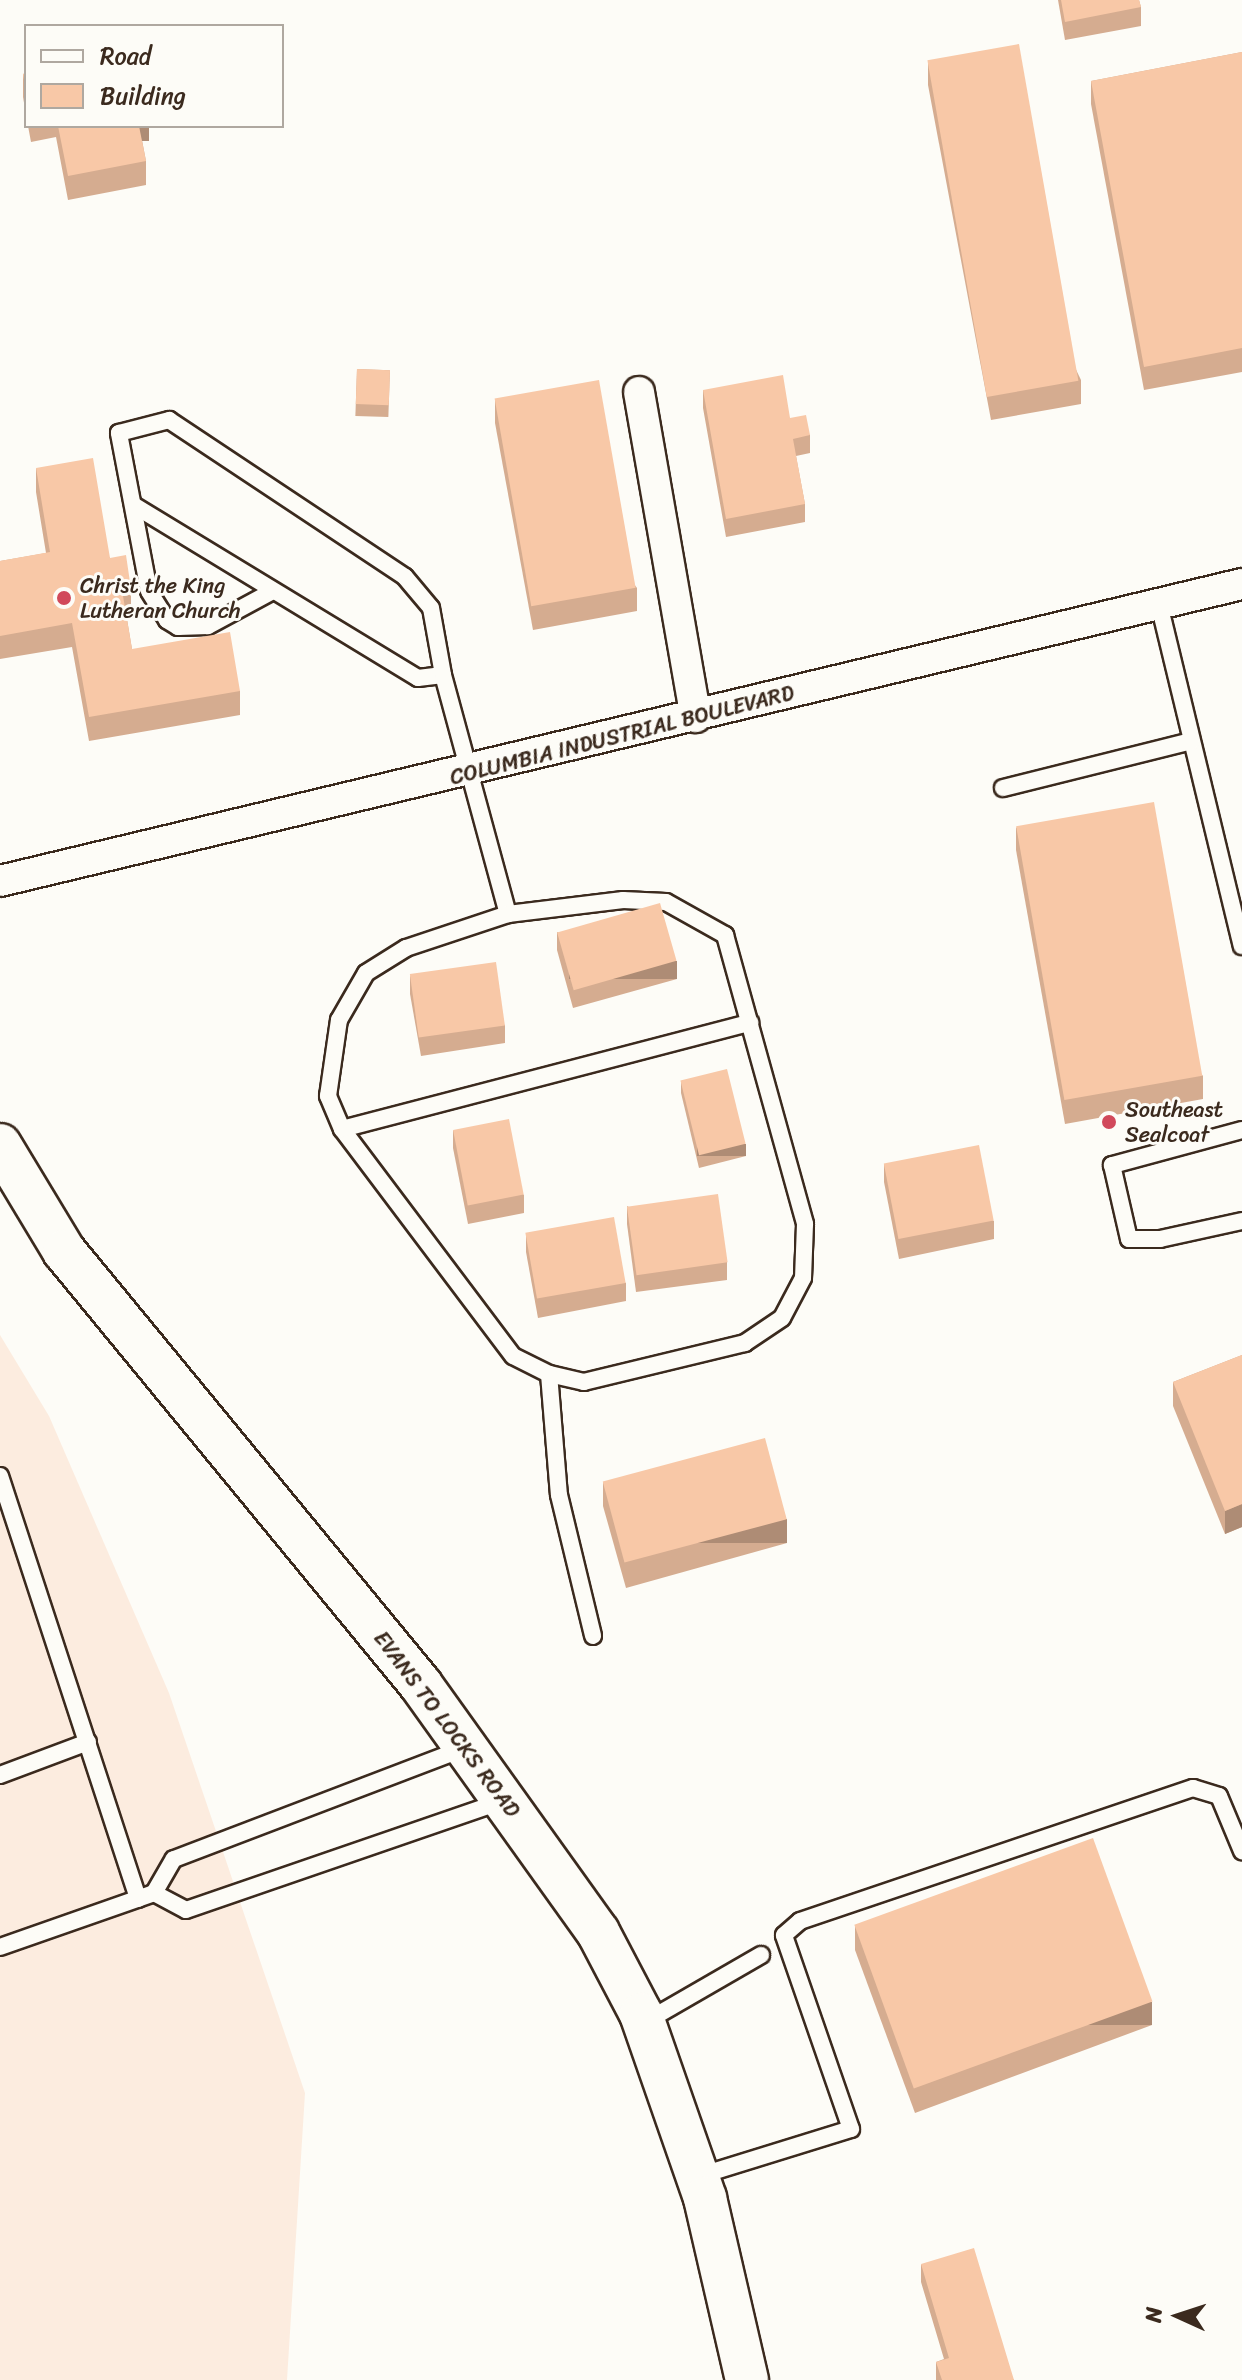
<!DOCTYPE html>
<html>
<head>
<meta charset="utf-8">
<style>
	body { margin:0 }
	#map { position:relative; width:1242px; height:2380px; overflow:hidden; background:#fdfcf7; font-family:Sriracha,sans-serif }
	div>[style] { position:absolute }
	.built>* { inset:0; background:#fcecdf }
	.roads { filter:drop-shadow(2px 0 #3b2a1e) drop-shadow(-2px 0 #3b2a1e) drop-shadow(0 2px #3b2a1e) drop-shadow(0 -2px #3b2a1e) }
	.lane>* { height:16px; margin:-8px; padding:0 8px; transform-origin:8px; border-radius:8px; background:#fdfcf7 }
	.street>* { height:30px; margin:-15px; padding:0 15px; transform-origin:15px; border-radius:15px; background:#fdfcf7 }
	.secondary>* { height:42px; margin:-21px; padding:0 21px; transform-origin:21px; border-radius:21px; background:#fdfcf7 }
	.wall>* { inset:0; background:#d5ac90; transform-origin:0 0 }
	.shaded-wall>* { inset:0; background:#ae8c75; transform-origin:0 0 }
	.building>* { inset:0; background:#f8c8a7; transform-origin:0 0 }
	.dots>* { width:22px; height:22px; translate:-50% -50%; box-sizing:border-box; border:4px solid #fdfcf7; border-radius:50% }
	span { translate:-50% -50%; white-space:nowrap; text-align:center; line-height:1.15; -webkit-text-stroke:6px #fdfcf7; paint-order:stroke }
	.poi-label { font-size:22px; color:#3b2a1e }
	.left { translate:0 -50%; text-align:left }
	.street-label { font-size:22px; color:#3b2a1e }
	.legend { position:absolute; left:24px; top:24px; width:260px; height:104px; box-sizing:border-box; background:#fdfcf7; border:2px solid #afa8a0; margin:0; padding:10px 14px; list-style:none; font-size:24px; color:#3b2a1e }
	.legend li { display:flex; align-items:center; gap:16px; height:40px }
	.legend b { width:40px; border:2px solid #afa8a0 }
	.north { position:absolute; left:1138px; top:2276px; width:80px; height:80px; -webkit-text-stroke:6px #fdfcf7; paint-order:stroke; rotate:273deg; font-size:22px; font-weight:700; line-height:32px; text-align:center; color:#3b2a1e }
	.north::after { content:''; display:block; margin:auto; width:28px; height:36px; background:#3b2a1e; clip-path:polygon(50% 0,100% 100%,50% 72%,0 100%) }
</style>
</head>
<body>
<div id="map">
	<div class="built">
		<div style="clip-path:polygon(0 1335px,49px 1416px,169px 1693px,305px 2093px,287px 2380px,0 2380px)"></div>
	</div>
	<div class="roads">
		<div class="lane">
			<div style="left:135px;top:506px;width:331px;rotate:31.3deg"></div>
			<div style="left:418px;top:678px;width:25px;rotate:-7deg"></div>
			<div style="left:271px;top:592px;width:72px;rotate:151.6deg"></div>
			<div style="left:208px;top:626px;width:30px;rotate:178deg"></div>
			<div style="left:178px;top:627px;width:13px;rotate:-148deg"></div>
			<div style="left:167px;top:620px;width:34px;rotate:-122deg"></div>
			<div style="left:149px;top:591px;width:161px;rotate:-100.8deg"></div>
			<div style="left:119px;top:433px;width:52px;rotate:-14.6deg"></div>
			<div style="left:169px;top:420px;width:283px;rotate:33.6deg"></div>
			<div style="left:405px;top:577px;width:40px;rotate:50deg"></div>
			<div style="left:431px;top:608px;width:68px;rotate:79.8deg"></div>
			<div style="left:443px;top:675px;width:248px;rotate:74.8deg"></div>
			<div style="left:1159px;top:604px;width:352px;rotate:76.4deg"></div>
			<div style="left:1003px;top:788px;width:194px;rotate:-14deg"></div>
			<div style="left:623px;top:900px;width:43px;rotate:2.7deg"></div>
			<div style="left:666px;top:902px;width:68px;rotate:29.2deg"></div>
			<div style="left:725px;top:935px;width:300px;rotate:74.5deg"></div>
			<div style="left:805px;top:1224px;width:54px;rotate:92.1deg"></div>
			<div style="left:803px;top:1278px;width:45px;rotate:117.7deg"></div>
			<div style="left:782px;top:1318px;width:45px;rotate:146deg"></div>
			<div style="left:745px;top:1343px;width:166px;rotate:166.4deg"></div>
			<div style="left:584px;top:1382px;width:36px;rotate:-167deg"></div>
			<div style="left:549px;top:1374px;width:40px;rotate:-153.4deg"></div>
			<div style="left:513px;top:1356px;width:284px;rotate:-127deg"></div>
			<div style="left:342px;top:1129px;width:36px;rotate:-113deg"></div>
			<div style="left:328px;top:1096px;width:77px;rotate:-81.8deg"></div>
			<div style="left:339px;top:1020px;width:54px;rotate:-60.1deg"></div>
			<div style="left:366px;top:973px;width:47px;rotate:-32deg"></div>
			<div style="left:406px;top:948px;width:108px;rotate:-18.4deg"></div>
			<div style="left:508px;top:914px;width:116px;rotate:-6.9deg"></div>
			<div style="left:342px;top:1129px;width:422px;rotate:-14.6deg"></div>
			<div style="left:1242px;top:1130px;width:135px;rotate:164.9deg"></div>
			<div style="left:1112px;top:1165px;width:76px;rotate:77.1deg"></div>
			<div style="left:1129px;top:1239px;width:31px"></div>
			<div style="left:1160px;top:1239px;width:84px;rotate:-12.4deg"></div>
			<div style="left:549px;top:1374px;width:121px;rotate:85.3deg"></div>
			<div style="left:559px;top:1495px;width:145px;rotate:76.4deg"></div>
			<div style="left:0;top:1476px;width:445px;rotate:71.9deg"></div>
			<div style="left:0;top:1775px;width:94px;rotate:-20.6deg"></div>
			<div style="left:154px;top:1893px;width:36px;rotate:28deg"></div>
			<div style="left:186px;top:1910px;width:334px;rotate:-19deg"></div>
			<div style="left:0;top:1947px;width:163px;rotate:-19.3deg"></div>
			<div style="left:154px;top:1893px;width:39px;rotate:-60deg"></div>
			<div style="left:174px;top:1859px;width:311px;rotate:-20.9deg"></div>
			<div style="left:645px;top:2022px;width:134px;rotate:-30deg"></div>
			<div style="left:699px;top:2176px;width:159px;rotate:-17.2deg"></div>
			<div style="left:851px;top:2129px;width:205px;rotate:-109.1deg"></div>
			<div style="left:784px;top:1935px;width:21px;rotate:-41deg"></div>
			<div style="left:800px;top:1921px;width:415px;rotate:-18.7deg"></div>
			<div style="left:1193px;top:1788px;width:27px;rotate:17deg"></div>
			<div style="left:1219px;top:1796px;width:60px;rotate:67.3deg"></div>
		</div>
		<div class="street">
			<div style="left:639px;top:392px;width:330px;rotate:80.1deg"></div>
			<div style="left:0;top:881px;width:1277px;rotate:-13.45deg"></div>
		</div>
		<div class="secondary">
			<div style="left:0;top:1145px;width:124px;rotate:58.9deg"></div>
			<div style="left:64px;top:1251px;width:562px;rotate:50.56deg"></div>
			<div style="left:421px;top:1685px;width:304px;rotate:54.4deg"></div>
			<div style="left:598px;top:1932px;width:93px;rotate:62.3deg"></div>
			<div style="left:641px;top:2014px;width:195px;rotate:70.8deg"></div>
			<div style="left:705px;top:2198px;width:187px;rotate:77deg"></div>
		</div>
	</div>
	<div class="wall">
		<div style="clip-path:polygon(1058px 0,1139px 0,1141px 7px,1141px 26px,1065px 40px)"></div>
		<div style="clip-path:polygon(1242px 52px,1242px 372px,1144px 390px,1091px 104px,1091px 81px)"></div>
		<div style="clip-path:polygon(928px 62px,1081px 380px,1081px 404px,991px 420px,928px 85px)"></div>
		<div style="clip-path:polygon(26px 73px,26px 114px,23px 97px,23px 74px)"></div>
		<div style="clip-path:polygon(28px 126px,149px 126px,149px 139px,142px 140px,146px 161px,146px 185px,68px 200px,56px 137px,31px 142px)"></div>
		<div style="left:357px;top:369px;width:33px;height:47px;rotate:2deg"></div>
		<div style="clip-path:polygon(703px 390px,790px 418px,810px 435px,810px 453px,796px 456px,805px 504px,805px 522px,726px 537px,703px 408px)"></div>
		<div style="clip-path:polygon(495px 399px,637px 588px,637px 611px,533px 630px,495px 423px)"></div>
		<div style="clip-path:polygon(36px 468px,110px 558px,131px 589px,131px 612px,126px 613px,132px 649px,240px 691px,240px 715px,89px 741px,72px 647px,0 659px,0 561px,46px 553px,36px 492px)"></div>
		<div style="clip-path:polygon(1016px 827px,1203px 1076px,1203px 1099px,1065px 1124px,1016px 850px)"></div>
		<div style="clip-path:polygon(557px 932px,677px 979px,573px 1008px,557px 950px)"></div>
		<div style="clip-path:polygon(410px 976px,505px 1025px,505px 1043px,421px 1056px,410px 994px)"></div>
		<div style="clip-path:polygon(681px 1081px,746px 1156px,699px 1168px,681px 1093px)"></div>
		<div style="clip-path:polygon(453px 1130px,524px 1195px,524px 1213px,468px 1224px,453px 1148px)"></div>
		<div style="clip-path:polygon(884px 1164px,994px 1221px,994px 1239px,899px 1259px,884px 1182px)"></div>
		<div style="clip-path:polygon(627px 1206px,727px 1262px,727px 1280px,636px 1292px,627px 1224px)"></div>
		<div style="clip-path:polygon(526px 1234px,626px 1283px,626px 1301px,538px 1318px,526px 1252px)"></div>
		<div style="clip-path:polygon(1242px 1355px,1242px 1527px,1225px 1534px,1173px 1406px,1173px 1382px)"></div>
		<div style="clip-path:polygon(603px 1483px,787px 1543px,626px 1588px,603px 1506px)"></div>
		<div style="clip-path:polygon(855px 1926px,1152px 2025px,915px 2113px,855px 1950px)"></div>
		<div style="clip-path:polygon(921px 2264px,1014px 2380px,936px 2380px,936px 2362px,944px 2359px,921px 2282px)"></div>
	</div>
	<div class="shaded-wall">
		<div style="left:138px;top:126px;width:11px;height:15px"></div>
		<div style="left:677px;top:961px;width:18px;height:108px;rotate:90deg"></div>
		<div style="left:746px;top:1144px;width:12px;height:49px;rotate:90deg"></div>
		<div style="clip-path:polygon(1242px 1504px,1242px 1527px,1225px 1534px,1225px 1511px)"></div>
		<div style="left:787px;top:1519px;width:24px;height:167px;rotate:90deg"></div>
		<div style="left:1152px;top:2002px;width:23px;height:253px;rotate:90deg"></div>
	</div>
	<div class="building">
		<div style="clip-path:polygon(1061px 0,1139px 0,1141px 7px,1065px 22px)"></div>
		<div style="left:1019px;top:44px;width:342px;height:93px;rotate:80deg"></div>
		<div style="clip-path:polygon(1242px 52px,1242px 348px,1144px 367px,1091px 81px)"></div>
		<div style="clip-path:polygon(26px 73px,26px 91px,23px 74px)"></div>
		<div style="clip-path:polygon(58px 126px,139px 126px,146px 161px,68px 176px)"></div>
		<div style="left:357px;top:369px;width:33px;height:35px;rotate:2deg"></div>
		<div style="clip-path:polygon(783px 375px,790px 418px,806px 415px,810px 435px,793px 439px,805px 504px,726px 519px,703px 390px)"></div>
		<div style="left:599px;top:380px;width:211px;height:106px;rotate:80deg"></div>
		<div style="clip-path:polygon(93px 458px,110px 558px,126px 555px,131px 589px,122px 590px,132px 649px,230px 632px,240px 691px,89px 717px,72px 623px,0 636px,0 561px,50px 552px,36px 468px)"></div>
		<div style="left:1154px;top:802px;width:278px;height:140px;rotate:80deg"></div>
		<div style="left:660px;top:903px;width:60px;height:107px;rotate:74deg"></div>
		<div style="left:496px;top:962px;width:64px;height:87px;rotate:82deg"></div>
		<div style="left:727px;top:1069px;width:77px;height:48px;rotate:76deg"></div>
		<div style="left:509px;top:1119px;width:77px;height:57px;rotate:79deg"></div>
		<div style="left:979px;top:1145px;width:77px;height:97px;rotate:79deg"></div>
		<div style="left:718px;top:1194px;width:69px;height:92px;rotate:82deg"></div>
		<div style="left:614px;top:1217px;width:67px;height:90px;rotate:80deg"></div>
		<div style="clip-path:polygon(1242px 1355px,1242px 1504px,1225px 1511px,1173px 1382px)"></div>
		<div style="left:765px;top:1438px;width:84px;height:168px;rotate:75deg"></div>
		<div style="left:1093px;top:1838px;width:174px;height:254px;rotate:70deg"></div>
		<div style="clip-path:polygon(974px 2248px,1014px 2380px,942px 2380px,936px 2362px,949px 2358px,921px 2264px)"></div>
	</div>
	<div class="dots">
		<div style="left:64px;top:598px;background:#d1495b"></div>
		<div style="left:1109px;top:1122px;background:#d1495b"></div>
	</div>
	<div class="poi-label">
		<span class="left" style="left:80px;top:598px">Christ the King<br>Lutheran Church</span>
		<span class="left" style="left:1125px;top:1122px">Southeast<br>Sealcoat</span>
	</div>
	<div class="street-label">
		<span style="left:622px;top:735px;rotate:-14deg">COLUMBIA INDUSTRIAL BOULEVARD</span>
		<span style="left:447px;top:1724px;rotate:53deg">EVANS TO LOCKS ROAD</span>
	</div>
	<ul class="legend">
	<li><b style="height:10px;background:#fdfcf7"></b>Road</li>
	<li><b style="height:22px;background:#f8c8a7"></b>Building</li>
	</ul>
	<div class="north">N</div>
</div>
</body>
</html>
